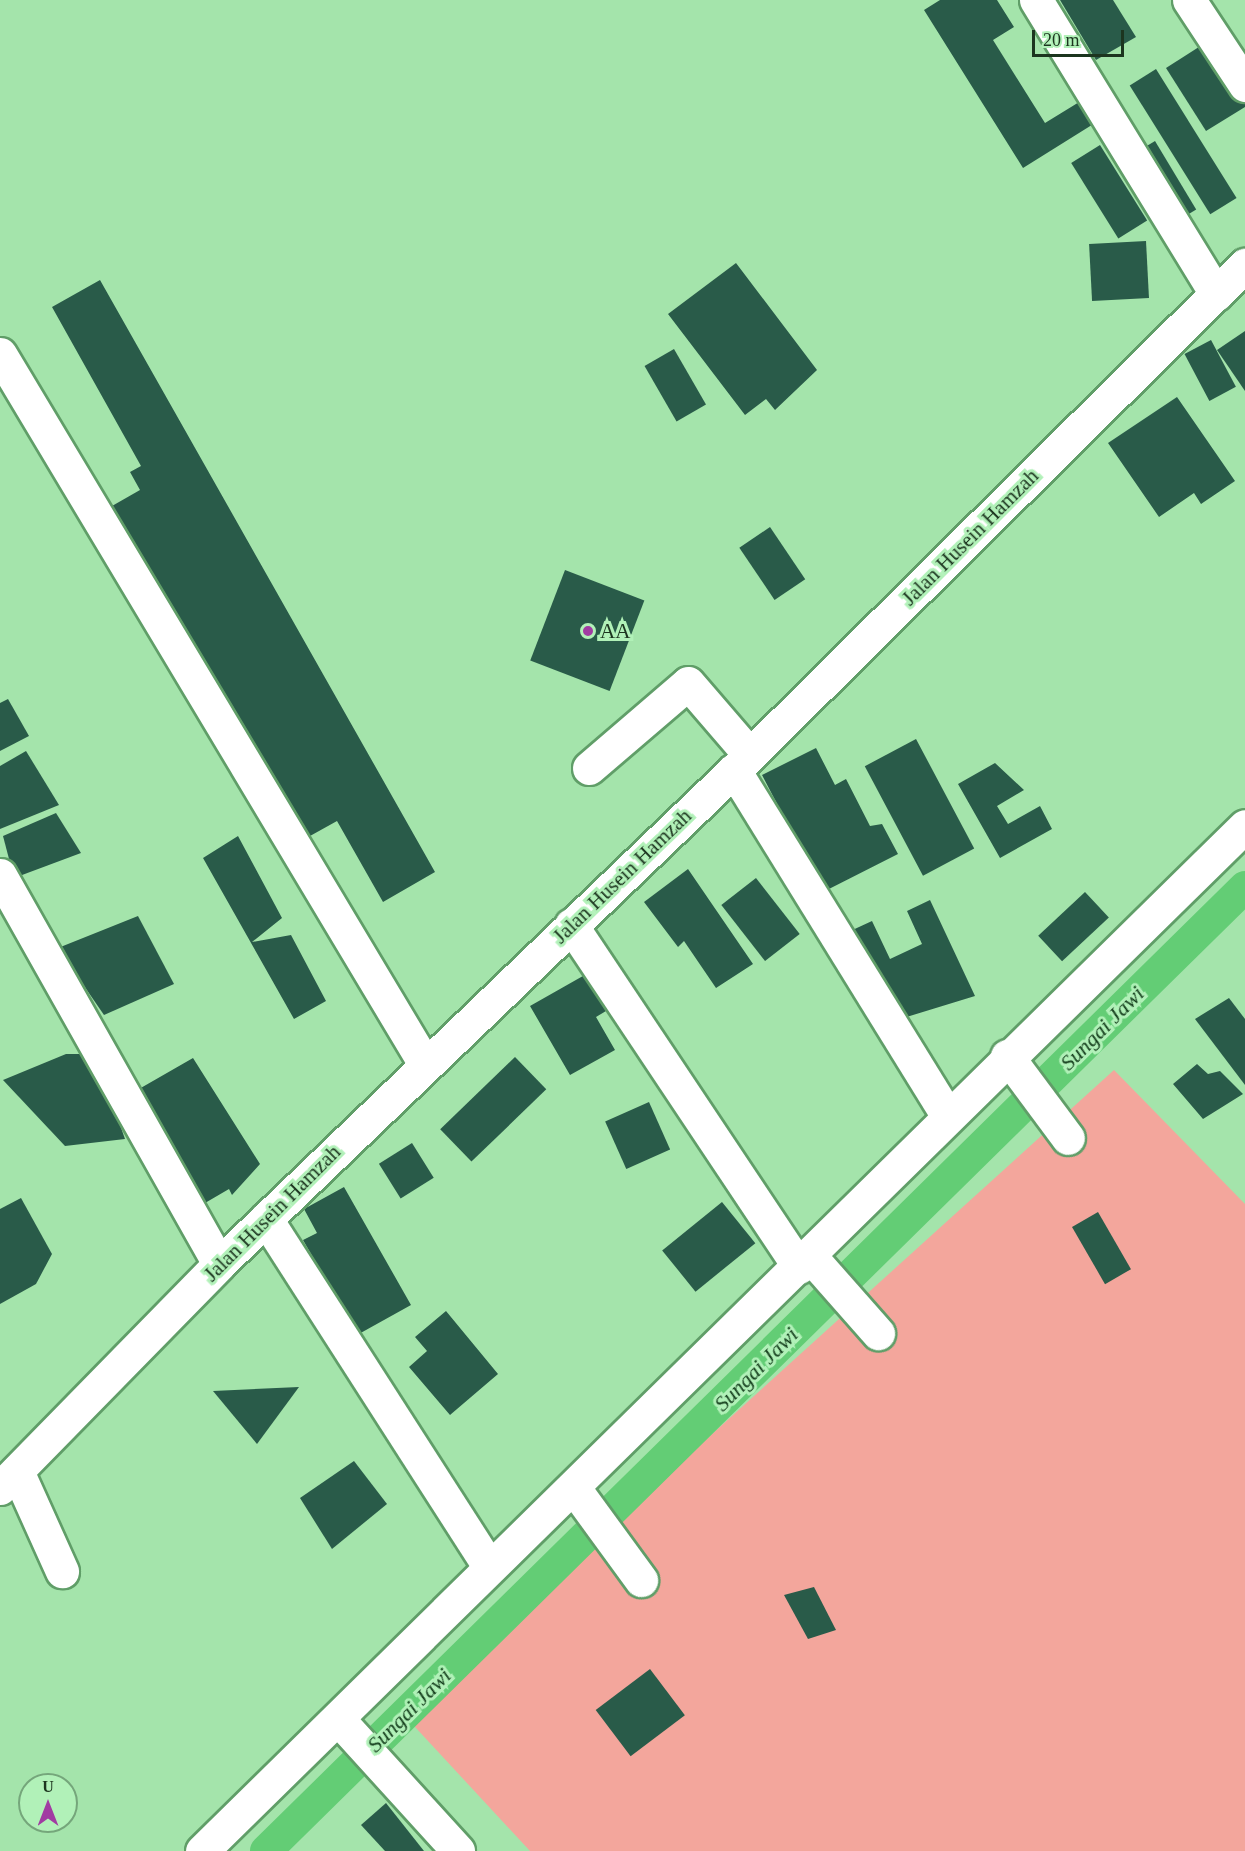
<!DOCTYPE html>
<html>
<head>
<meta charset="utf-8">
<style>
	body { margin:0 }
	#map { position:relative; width:1245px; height:1851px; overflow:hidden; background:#a4e4ab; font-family:Georgia,serif }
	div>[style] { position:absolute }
	.green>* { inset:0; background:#f3a69c }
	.canal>* { height:32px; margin:-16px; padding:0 16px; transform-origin:16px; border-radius:16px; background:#63cd75 }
	.building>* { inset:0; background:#295b49; transform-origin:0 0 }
	.roads { filter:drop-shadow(2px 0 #609e68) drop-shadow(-2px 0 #609e68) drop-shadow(0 2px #609e68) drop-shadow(0 -2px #609e68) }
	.minor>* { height:33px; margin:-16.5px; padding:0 16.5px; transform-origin:16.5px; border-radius:16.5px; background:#fff }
	.dots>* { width:16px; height:16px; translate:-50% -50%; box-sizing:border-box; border:3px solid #b1f1b8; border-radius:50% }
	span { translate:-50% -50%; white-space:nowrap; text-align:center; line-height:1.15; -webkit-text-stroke:6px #b1f1b8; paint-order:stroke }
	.street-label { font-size:21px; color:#1c351f }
	.poi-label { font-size:21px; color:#1c351f }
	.left { translate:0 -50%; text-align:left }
	.water-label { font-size:22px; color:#16401e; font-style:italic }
	.north { position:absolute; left:18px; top:1773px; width:60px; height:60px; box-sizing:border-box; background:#b1f1b8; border:2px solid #75a67b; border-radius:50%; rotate:0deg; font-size:16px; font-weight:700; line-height:24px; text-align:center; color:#1c351f }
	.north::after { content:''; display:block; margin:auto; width:21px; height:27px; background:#a13ca2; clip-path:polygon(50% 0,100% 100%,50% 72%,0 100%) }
	.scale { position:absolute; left:1032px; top:30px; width:92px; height:27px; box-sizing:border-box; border:3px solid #1c351f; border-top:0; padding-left:8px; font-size:18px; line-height:21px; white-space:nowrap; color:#1c351f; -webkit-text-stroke:4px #b1f1b8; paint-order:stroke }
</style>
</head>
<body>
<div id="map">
	<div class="green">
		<div style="clip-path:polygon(1114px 1070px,1245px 1204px,1245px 1851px,530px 1851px,403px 1714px)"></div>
	</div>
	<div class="canal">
		<div style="left:266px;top:1851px;width:1374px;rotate:-44.56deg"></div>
	</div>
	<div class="building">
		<div style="clip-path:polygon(940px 0,997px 0,1014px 27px,993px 40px,1045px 123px,1089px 96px,1103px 118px,1023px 168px,924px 10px)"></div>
		<div style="clip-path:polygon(1060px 0,1113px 0,1136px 37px,1096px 60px)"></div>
		<div style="clip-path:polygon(1213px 38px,1245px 87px,1245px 107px,1206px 131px,1166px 68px)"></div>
		<div style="left:1156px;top:69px;width:152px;height:31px;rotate:58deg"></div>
		<div style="left:1155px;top:141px;width:80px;height:26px;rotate:59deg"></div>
		<div style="left:1100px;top:145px;width:89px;height:34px;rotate:58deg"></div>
		<div style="left:1146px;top:241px;width:57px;height:57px;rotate:87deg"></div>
		<div style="clip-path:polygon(736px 263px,817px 370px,775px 410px,766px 399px,745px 415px,668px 314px)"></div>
		<div style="clip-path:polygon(100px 280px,435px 872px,383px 902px,337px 821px,301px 841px,112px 506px,140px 490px,130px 472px,141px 466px,52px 307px)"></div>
		<div style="clip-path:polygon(1245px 331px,1245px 391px,1217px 350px)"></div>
		<div style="left:1211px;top:340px;width:53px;height:30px;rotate:62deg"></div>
		<div style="left:674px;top:349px;width:64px;height:34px;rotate:60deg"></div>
		<div style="clip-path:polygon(1177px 397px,1235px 481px,1201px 504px,1194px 493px,1159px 517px,1108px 443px)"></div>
		<div style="left:770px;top:527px;width:63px;height:37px;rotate:56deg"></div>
		<div style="left:565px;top:570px;width:85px;height:97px;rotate:21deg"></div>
		<div style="clip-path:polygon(8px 699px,29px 736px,0 751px,0 703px)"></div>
		<div style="left:916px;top:739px;width:124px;height:58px;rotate:62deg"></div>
		<div style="clip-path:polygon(816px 748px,835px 785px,846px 779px,870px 826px,882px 824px,898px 854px,823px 892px,762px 775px)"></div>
		<div style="clip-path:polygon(26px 751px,59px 805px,0 829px,0 766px)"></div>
		<div style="clip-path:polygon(995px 763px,1024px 790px,997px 806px,1008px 824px,1040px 806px,1052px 829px,1000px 858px,958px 784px)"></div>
		<div style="clip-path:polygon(56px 813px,81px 853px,14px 878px,3px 836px)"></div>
		<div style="clip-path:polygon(238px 836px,282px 918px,252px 942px,291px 935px,326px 1001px,294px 1019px,203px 858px)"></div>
		<div style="clip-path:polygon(688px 869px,753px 964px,716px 988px,684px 941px,678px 947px,644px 902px)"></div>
		<div style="left:756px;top:878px;width:71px;height:44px;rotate:52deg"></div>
		<div style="left:1085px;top:892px;width:35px;height:64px;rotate:47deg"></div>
		<div style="clip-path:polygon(930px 900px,975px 996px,900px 1019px,846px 933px,872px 921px,890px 959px,922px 944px,907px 911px)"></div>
		<div style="clip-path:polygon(138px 916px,174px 984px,104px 1015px,58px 948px)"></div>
		<div style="clip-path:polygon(590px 972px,611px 1008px,596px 1017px,615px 1050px,570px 1075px,530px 1006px)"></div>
		<div style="clip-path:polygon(1229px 998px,1245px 1019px,1245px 1085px,1195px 1019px)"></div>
		<div style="clip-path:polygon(66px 1054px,95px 1054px,125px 1139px,65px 1146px,3px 1080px)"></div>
		<div style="left:515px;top:1057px;width:45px;height:104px;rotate:46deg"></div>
		<div style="clip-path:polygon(193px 1058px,260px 1164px,232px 1195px,229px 1189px,205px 1203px,139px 1089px)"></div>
		<div style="clip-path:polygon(1197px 1064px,1208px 1074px,1220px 1071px,1243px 1094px,1203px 1119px,1173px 1084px)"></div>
		<div style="left:649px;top:1102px;width:52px;height:48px;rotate:66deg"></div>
		<div style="left:412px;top:1143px;width:41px;height:39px;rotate:58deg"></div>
		<div style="clip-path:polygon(344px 1187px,411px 1305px,357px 1335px,303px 1240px,317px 1233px,304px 1209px)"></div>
		<div style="clip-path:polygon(21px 1198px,52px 1254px,36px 1284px,0 1304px,0 1209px)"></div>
		<div style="left:722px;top:1202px;width:53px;height:77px;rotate:51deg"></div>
		<div style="left:1098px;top:1212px;width:66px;height:30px;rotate:60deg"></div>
		<div style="clip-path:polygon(446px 1311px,498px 1374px,450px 1415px,409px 1367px,427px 1351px,415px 1337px)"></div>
		<div style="clip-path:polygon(299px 1387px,257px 1444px,213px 1391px)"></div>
		<div style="clip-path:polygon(354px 1461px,387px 1504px,332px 1549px,300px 1498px)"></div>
		<div style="clip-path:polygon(814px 1587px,836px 1630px,808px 1639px,784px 1595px)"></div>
		<div style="left:650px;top:1669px;width:58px;height:68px;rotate:53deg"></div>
		<div style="clip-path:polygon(386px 1803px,424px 1851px,385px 1851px,361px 1825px)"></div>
	</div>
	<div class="roads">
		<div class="minor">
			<div style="left:1036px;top:0;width:345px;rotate:58.5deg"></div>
			<div style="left:1189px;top:0;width:102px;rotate:56.6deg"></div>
			<div style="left:0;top:354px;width:827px;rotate:59.1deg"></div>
			<div style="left:589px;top:768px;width:130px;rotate:-40.6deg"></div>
			<div style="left:688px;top:683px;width:95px;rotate:49.3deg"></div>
			<div style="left:734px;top:770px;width:407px;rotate:58.3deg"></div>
			<div style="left:0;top:875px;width:446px;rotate:60.6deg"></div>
			<div style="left:571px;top:925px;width:411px;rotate:56.3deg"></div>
			<div style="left:1007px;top:1056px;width:102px;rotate:53.4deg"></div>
			<div style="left:266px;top:1219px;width:413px;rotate:57.3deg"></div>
			<div style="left:810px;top:1256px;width:103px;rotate:48.6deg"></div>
			<div style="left:17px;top:1471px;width:110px;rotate:65.8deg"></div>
			<div style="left:0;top:1488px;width:313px;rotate:-45.6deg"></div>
			<div style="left:219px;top:1264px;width:736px;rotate:-43.79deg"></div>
			<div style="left:750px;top:755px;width:697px;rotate:-44.71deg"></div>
			<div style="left:574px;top:1488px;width:114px;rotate:53.9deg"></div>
			<div style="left:339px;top:1720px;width:177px;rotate:47.7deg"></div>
			<div style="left:202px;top:1851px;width:1462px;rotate:-44.5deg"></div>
		</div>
	</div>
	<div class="dots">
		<div style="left:588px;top:631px;background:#a13ca2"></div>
	</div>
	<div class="street-label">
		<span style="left:970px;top:537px;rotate:-45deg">Jalan Husein Hamzah</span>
		<span style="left:622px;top:876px;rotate:-44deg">Jalan Husein Hamzah</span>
		<span style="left:272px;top:1213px;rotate:-45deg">Jalan Husein Hamzah</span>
	</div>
	<div class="poi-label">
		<span class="left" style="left:600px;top:631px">AA</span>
	</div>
	<div class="water-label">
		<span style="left:1102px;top:1028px;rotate:-45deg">Sungai Jawi</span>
		<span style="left:756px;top:1369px;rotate:-45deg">Sungai Jawi</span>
		<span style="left:409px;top:1710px;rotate:-45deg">Sungai Jawi</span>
	</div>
	<div class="north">U</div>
	<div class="scale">20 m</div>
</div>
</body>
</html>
